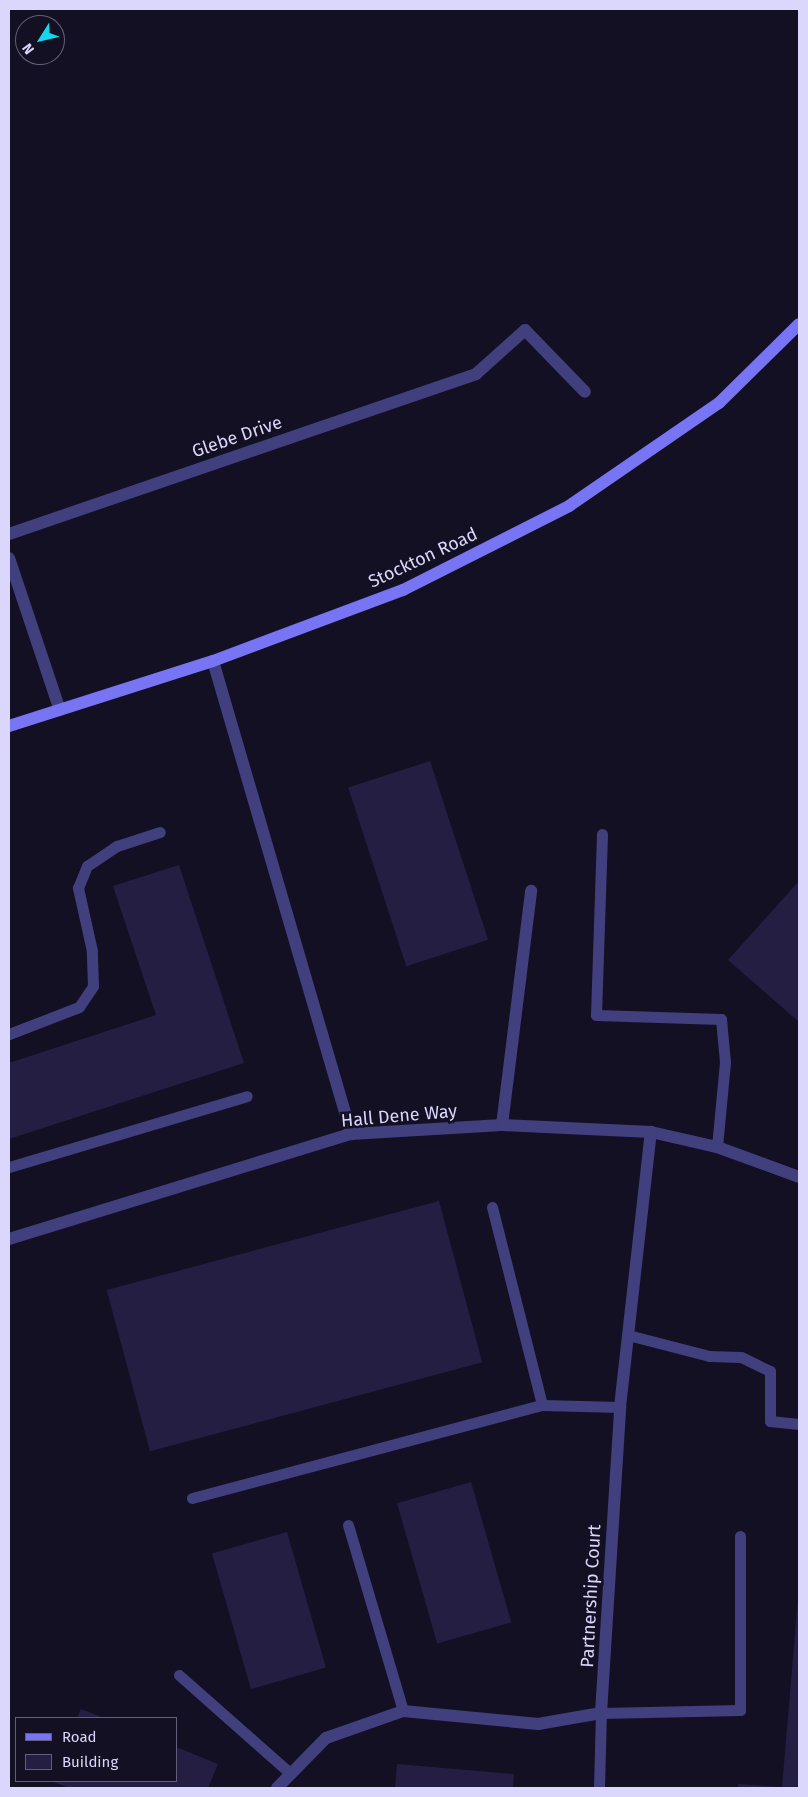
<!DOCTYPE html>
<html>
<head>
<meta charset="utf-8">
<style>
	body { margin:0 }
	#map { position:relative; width:808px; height:1797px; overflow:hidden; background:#131023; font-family:"Fira Sans",sans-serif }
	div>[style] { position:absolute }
	.building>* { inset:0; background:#251e43; transform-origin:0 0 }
	.lane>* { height:11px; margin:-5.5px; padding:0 5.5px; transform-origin:5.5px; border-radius:5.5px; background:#413f7e }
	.street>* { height:12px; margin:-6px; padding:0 6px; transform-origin:6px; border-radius:6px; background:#413f7e }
	.secondary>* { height:12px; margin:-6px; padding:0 6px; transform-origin:6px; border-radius:6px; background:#7775f3 }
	span { translate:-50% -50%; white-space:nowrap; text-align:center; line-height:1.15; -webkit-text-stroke:5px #131023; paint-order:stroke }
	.street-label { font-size:18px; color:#dad6fc }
	.frame { position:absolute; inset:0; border:10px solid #dad6fc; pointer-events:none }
	.legend { position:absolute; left:15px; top:1717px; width:162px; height:65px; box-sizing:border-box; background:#131023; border:1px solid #635f7a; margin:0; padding:6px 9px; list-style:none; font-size:15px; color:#dad6fc }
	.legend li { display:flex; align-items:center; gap:10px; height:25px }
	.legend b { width:25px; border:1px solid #635f7a }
	.north { position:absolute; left:15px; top:15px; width:50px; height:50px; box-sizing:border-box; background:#131023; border:1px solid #635f7a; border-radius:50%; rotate:234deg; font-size:14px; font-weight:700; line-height:20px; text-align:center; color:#dad6fc }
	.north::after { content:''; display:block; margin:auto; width:18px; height:22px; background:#14d7ea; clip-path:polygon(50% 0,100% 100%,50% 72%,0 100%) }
</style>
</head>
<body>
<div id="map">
	<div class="building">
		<div style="left:430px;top:761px;width:188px;height:86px;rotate:72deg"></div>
		<div style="clip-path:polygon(179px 865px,244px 1063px,9px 1139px,9px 1063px,156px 1015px,113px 886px)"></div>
		<div style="clip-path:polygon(799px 881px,799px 1022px,728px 960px)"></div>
		<div style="left:439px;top:1201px;width:167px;height:344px;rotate:75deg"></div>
		<div style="left:471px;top:1482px;width:146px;height:77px;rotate:74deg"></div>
		<div style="left:287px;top:1532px;width:141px;height:78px;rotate:74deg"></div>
		<div style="clip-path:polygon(798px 1599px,799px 1788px,738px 1788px,738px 1784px,782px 1787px)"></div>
		<div style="clip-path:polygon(81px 1709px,104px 1718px,77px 1718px)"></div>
		<div style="clip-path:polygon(176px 1747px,218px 1764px,208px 1788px,69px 1788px,51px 1781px,176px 1781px)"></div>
		<div style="clip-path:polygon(397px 1764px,514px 1774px,513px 1788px,395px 1788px)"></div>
	</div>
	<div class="lane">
		<div style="left:602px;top:834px;width:181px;rotate:91.9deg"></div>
		<div style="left:596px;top:1015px;width:125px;rotate:1.8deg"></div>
		<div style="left:721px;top:1019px;width:43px;rotate:84.7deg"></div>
		<div style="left:725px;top:1062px;width:85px;rotate:95.4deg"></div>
		<div style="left:9px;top:1034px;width:75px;rotate:-21.1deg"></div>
		<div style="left:79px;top:1007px;width:25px;rotate:-56deg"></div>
		<div style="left:93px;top:986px;width:35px;rotate:-92deg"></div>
		<div style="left:92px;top:951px;width:65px;rotate:-102.5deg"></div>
		<div style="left:78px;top:888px;width:24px;rotate:-68deg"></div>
		<div style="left:87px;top:866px;width:36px;rotate:-34deg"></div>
		<div style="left:117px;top:846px;width:45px;rotate:-18deg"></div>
		<div style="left:9px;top:1167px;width:248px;rotate:-16.6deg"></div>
		<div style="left:492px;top:1207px;width:204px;rotate:75.8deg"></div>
		<div style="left:628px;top:1335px;width:84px;rotate:14.5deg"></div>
		<div style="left:709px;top:1356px;width:32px;rotate:2deg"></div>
		<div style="left:741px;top:1357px;width:32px;rotate:26deg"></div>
		<div style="left:770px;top:1371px;width:50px;rotate:90deg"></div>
		<div style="left:770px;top:1421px;width:29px;rotate:6deg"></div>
		<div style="left:192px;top:1498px;width:362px;rotate:-14.9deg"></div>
		<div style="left:542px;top:1405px;width:78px;rotate:1.5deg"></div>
		<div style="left:348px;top:1525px;width:194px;rotate:73.5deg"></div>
		<div style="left:179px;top:1675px;width:149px;rotate:41.5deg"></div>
		<div style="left:599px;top:1788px;width:75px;rotate:-88.5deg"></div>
		<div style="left:601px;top:1713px;width:139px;rotate:-1.2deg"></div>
		<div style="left:740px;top:1710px;width:174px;rotate:-90deg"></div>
	</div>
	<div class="street">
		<div style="left:9px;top:534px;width:494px;rotate:-18.9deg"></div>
		<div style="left:476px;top:374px;width:66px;rotate:-41.9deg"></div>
		<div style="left:525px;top:330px;width:86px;rotate:45.9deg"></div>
		<div style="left:9px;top:558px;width:160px;rotate:71.5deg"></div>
		<div style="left:213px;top:661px;width:493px;rotate:73.7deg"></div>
		<div style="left:502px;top:1125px;width:236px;rotate:-82.9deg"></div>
		<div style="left:9px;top:1239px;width:358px;rotate:-17.1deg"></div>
		<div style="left:351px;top:1134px;width:151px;rotate:-3.4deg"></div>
		<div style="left:502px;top:1125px;width:149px;rotate:2.7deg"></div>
		<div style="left:651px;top:1132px;width:68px;rotate:12.8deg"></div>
		<div style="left:717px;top:1147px;width:87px;rotate:20.1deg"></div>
		<div style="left:277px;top:1788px;width:70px;rotate:-45.6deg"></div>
		<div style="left:326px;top:1738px;width:82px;rotate:-19.3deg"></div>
		<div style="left:403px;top:1711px;width:136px;rotate:5.5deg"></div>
		<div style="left:538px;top:1724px;width:64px;rotate:-9.9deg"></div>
		<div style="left:601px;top:1713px;width:307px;rotate:-86.4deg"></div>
		<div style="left:620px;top:1407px;width:277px;rotate:-83.6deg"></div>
	</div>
	<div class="secondary">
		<div style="left:9px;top:726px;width:214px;rotate:-17.7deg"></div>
		<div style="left:213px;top:661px;width:203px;rotate:-20.5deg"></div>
		<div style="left:403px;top:590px;width:186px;rotate:-26.8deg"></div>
		<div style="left:569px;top:506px;width:182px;rotate:-34.5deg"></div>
		<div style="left:719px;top:403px;width:112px;rotate:-44.6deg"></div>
	</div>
	<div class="street-label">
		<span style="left:237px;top:437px;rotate:-19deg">Glebe Drive</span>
		<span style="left:423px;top:558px;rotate:-25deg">Stockton Road</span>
		<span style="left:399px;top:1116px;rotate:-5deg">Hall Dene Way</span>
		<span style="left:591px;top:1596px;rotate:-87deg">Partnership Court</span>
	</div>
	<div class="frame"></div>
	<ul class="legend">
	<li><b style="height:6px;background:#7775f3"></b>Road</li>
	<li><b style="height:14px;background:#251e43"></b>Building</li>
	</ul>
	<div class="north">N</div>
</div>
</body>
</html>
